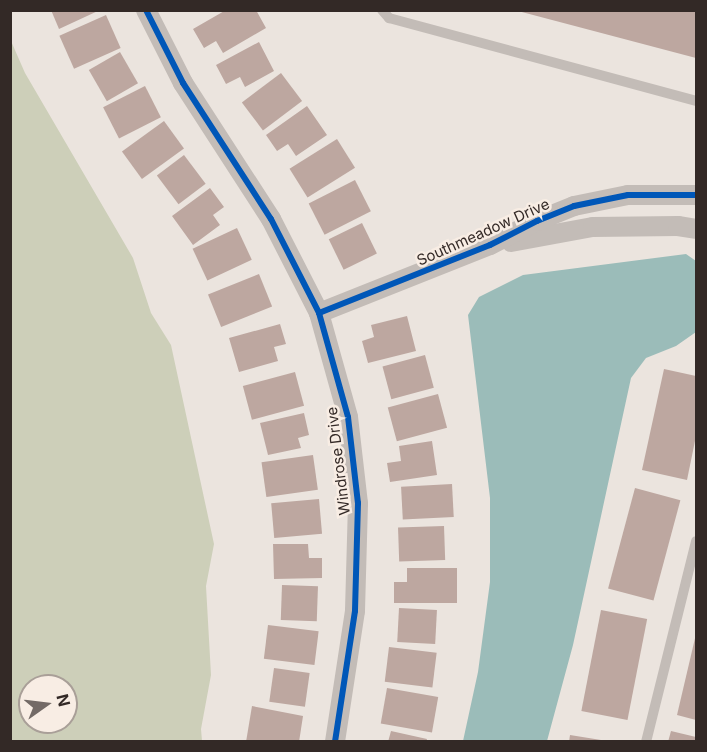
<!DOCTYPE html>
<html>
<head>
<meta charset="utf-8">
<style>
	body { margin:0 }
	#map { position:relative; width:707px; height:752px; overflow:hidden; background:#ebe4de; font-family:Inter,sans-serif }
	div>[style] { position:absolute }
	.green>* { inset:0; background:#cdcfb9 }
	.water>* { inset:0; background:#9bbcb9 }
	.building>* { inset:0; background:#bda7a0; transform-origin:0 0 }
	.service>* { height:10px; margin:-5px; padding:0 5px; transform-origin:5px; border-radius:5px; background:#c3bcb7 }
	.minor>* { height:20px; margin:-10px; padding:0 10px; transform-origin:10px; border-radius:10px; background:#c3bcb7 }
	.cycleway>* { height:6px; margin:-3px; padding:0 3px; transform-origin:3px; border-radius:3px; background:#0057b8 }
	span { translate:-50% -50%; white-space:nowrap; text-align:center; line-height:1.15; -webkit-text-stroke:5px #f8ede4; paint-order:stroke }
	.street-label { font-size:15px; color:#332926 }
	.frame { position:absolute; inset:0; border:12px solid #332926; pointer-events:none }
	.north { position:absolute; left:18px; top:674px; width:60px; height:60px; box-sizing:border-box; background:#f8ede4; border:2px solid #a99f98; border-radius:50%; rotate:76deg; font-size:16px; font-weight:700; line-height:24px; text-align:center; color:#332926 }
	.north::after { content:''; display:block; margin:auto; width:21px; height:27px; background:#736a66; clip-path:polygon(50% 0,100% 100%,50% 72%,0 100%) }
</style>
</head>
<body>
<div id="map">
	<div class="green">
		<div style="clip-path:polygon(evenodd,11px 41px,25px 73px,133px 258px,151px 313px,171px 345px,214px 544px,206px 586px,211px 675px,201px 729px,202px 741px,11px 741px,11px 41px,30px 686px,66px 686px,66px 722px,30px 722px,30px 686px)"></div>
	</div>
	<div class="water">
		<div style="clip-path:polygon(686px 254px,696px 261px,696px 332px,676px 346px,646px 358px,631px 378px,573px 645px,547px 741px,463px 741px,478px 672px,490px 582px,490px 498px,468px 315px,479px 297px,523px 275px)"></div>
	</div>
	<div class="building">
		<div style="clip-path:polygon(51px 10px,100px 10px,59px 29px)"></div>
		<div style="clip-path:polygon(226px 10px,256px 10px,266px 28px,223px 53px,216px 41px,204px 48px,193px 29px)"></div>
		<div style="clip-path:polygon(518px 10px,696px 10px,696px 58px,518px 11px)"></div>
		<div style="left:106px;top:15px;width:36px;height:51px;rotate:66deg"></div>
		<div style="clip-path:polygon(259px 42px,274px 71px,245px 87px,240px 77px,226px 84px,216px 65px)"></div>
		<div style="left:120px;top:52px;width:36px;height:36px;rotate:60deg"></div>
		<div style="left:281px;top:73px;width:35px;height:49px;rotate:53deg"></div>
		<div style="left:145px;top:86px;width:35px;height:47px;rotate:63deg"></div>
		<div style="clip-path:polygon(307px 106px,327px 135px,296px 156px,288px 144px,277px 151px,266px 135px)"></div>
		<div style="left:164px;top:121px;width:34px;height:52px;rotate:54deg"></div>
		<div style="left:337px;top:139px;width:34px;height:56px;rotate:58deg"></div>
		<div style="left:184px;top:155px;width:36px;height:34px;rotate:53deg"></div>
		<div style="left:355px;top:180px;width:35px;height:52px;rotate:63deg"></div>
		<div style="clip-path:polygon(210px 188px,224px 207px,213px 215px,220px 225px,193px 245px,172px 216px)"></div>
		<div style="left:362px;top:223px;width:34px;height:37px;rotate:64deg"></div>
		<div style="left:237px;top:228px;width:35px;height:49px;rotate:65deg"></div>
		<div style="left:259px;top:274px;width:35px;height:55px;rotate:68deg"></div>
		<div style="clip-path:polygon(407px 316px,416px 351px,368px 363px,362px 341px,374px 337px,371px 325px)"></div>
		<div style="clip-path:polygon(280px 324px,286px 344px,274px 347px,278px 361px,239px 372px,229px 338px)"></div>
		<div style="left:425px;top:355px;width:34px;height:44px;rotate:75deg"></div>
		<div style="clip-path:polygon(664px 369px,696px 376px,696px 436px,687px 480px,642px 470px)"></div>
		<div style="left:295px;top:372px;width:35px;height:54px;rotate:75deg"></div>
		<div style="left:438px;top:394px;width:35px;height:52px;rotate:75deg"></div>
		<div style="clip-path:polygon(304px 413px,309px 435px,298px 438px,301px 448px,268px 455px,260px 423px)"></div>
		<div style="clip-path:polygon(432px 441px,437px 475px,390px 482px,387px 463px,401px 461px,399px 446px)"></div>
		<div style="left:313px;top:455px;width:35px;height:52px;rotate:82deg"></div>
		<div style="left:452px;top:484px;width:33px;height:51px;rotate:87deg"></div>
		<div style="left:635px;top:488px;width:47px;height:104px;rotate:15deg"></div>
		<div style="left:319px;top:499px;width:35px;height:48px;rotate:85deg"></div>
		<div style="left:444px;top:526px;width:34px;height:46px;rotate:88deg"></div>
		<div style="clip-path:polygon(273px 544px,308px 544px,309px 558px,322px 558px,322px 578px,274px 579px)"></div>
		<div style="clip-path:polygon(407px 568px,457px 568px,457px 603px,394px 603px,394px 582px,407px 582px)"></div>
		<div style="left:282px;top:585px;width:36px;height:35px;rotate:2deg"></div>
		<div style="left:399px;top:608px;width:38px;height:34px;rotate:3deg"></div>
		<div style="left:601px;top:610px;width:47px;height:103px;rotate:11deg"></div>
		<div style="left:268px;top:625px;width:51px;height:34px;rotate:7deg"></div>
		<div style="clip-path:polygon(696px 634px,696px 720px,677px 715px)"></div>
		<div style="left:389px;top:647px;width:48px;height:35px;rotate:7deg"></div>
		<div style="left:274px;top:668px;width:36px;height:34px;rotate:8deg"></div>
		<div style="left:387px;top:688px;width:52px;height:36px;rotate:10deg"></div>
		<div style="clip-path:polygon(252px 706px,303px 716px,299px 742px,246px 742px)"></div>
		<div style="clip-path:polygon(391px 731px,427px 739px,426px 742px,388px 742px)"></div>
		<div style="clip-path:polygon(671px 731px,696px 737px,696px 742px,668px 742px)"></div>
		<div style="clip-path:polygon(570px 735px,601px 740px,601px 742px,569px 742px)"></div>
	</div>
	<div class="service">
		<div style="left:382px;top:10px;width:11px;rotate:49deg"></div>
		<div style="left:389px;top:18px;width:318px;rotate:15.1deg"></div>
		<div style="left:646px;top:742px;width:207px;rotate:-76deg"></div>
	</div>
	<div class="minor">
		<div style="left:146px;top:10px;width:82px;rotate:63.1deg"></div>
		<div style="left:183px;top:83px;width:162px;rotate:57.1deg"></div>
		<div style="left:271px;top:219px;width:106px;rotate:62.9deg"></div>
		<div style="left:319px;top:313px;width:108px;rotate:74.4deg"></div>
		<div style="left:348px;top:417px;width:87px;rotate:83.4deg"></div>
		<div style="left:358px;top:503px;width:108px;rotate:91.6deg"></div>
		<div style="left:355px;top:611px;width:133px;rotate:98.7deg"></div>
		<div style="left:511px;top:242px;width:83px;rotate:-10.4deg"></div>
		<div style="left:593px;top:227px;width:85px;rotate:-0.7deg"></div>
		<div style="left:678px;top:226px;width:18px;rotate:9deg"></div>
		<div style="left:319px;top:313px;width:184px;rotate:-21.7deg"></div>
		<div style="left:490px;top:245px;width:53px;rotate:-27.1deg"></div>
		<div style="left:537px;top:221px;width:40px;rotate:-22deg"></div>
		<div style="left:574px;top:206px;width:55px;rotate:-11.5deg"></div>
		<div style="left:628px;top:195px;width:68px"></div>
	</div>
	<div class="cycleway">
		<div style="left:146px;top:10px;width:82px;rotate:63.1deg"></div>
		<div style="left:183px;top:83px;width:162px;rotate:57.1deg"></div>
		<div style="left:271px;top:219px;width:106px;rotate:62.9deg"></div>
		<div style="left:319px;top:313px;width:108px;rotate:74.4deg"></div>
		<div style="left:348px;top:417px;width:87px;rotate:83.4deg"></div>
		<div style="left:358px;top:503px;width:108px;rotate:91.6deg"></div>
		<div style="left:355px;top:611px;width:133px;rotate:98.7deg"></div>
		<div style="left:319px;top:313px;width:184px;rotate:-21.7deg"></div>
		<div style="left:490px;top:245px;width:53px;rotate:-27.1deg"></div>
		<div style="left:537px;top:221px;width:40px;rotate:-22deg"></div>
		<div style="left:574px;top:206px;width:55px;rotate:-11.5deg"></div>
		<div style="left:628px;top:195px;width:68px"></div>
	</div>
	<div class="street-label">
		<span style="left:483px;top:232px;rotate:-24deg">Southmeadow Drive</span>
		<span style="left:338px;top:461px;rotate:-97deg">Windrose Drive</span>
	</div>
	<div class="frame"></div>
	<div class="north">N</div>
</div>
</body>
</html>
